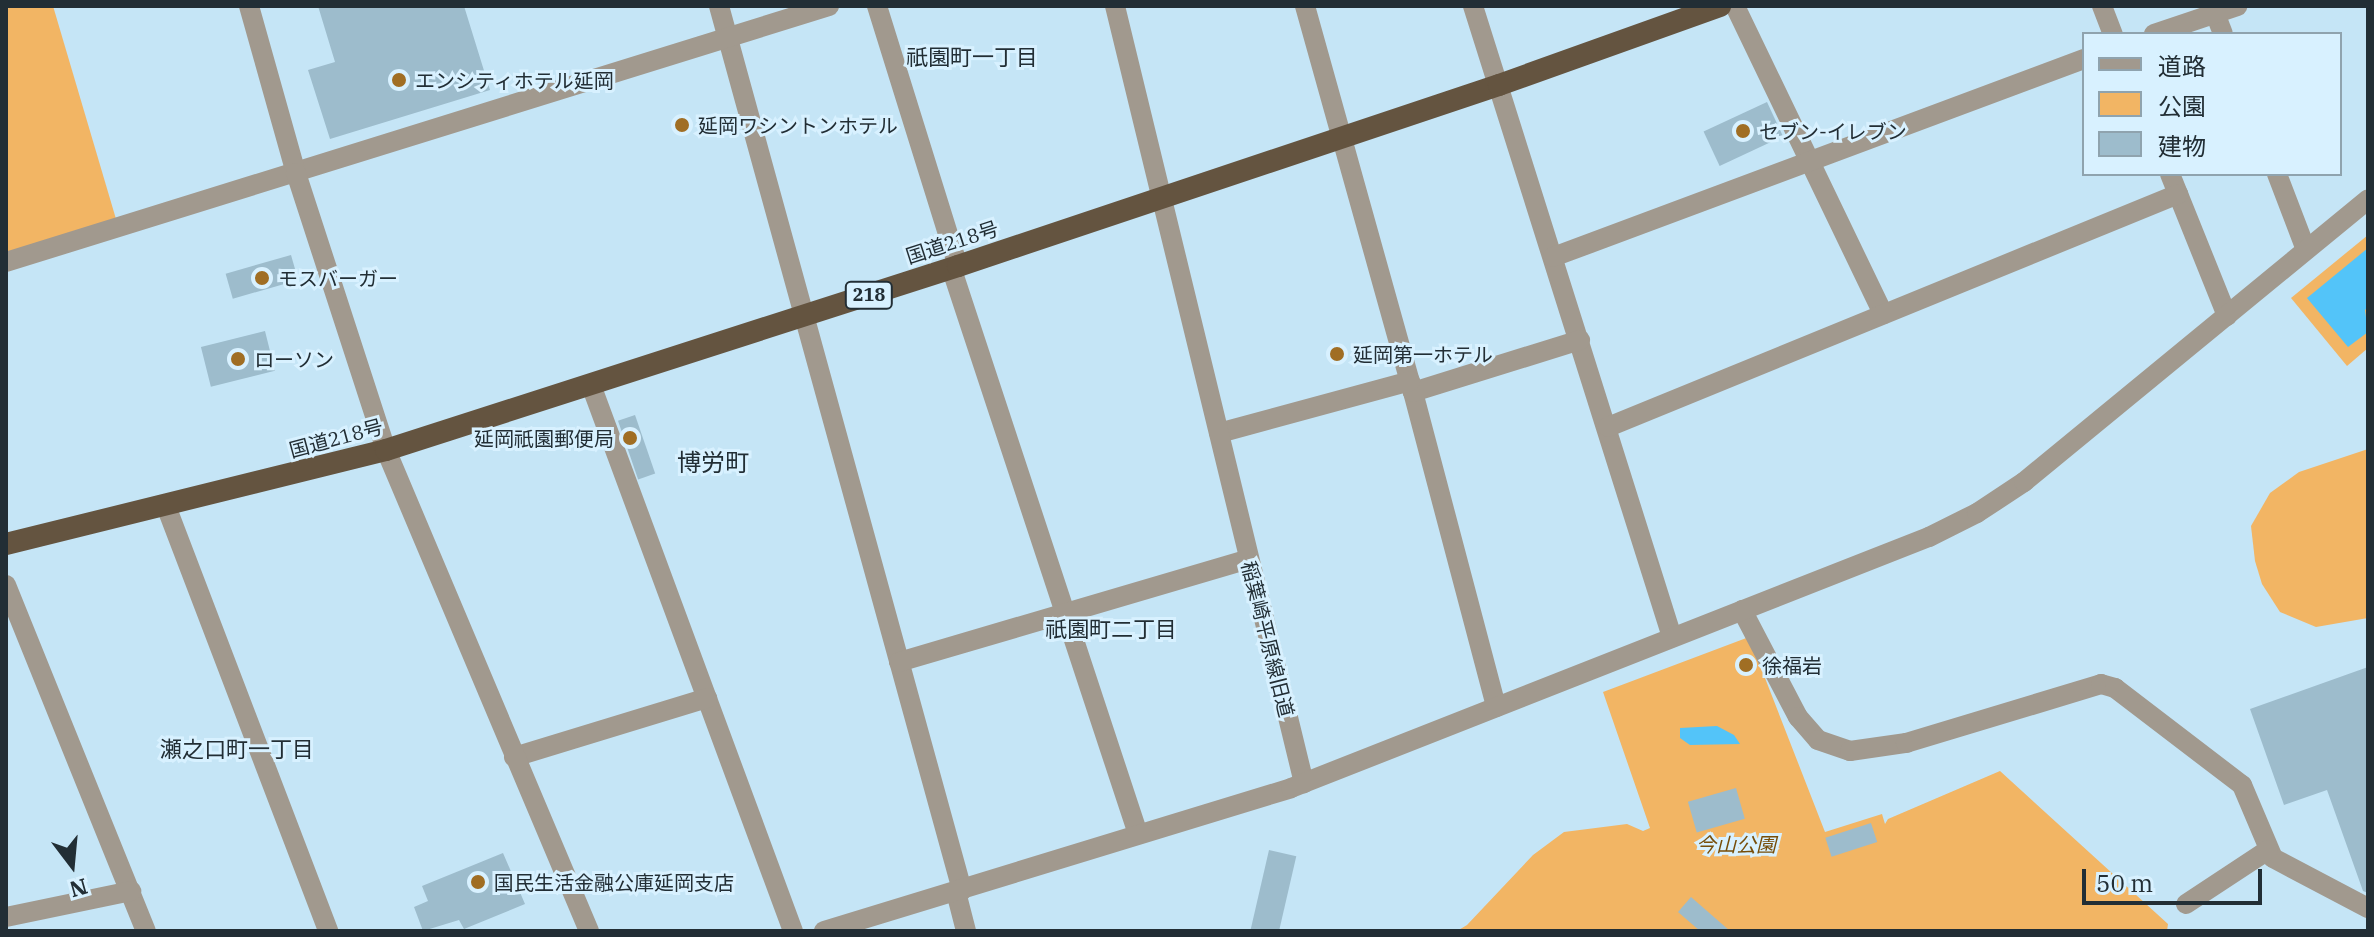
<!DOCTYPE html>
<html>
<head>
<meta charset="utf-8">
<style>
	body { margin:0 }
	#map { position:relative; width:2374px; height:937px; overflow:hidden; background:#c5e5f6; font-family:"IBM Plex Serif","Noto Sans JP",serif }
	div>[style] { position:absolute }
	[style*='--x'] { left:calc(var(--x)*1px); top:calc(var(--y)*1px); width:calc(var(--w)*1px); rotate:calc(var(--a)*1deg) }
	.green>* { inset:0; background:#f2b564 }
	.water>* { inset:0; background:#53c4f9 }
	.building>* { inset:0; background:#9dbccc; transform-origin:0 0 }
	.minor>* { height:20px; margin:-10px; padding:0 10px; transform-origin:10px; border-radius:10px; background:#a1998e }
	.tertiary>* { height:20px; margin:-10px; padding:0 10px; transform-origin:10px; border-radius:10px; background:#a1998e }
	.trunk>* { height:22px; margin:-11px; padding:0 11px; transform-origin:11px; border-radius:11px; background:#645440 }
	.dots>* { width:22px; height:22px; translate:-50% -50%; box-sizing:border-box; border:4px solid #d8f1ff; border-radius:50% }
	span { translate:-50% -50%; white-space:nowrap; text-align:center; line-height:1.15; -webkit-text-stroke:6px #d8f1ff; paint-order:stroke }
	.shield-label span { padding:2px 6px; background:#d8f1ff; border:2px solid; border-radius:6px; -webkit-text-stroke-width:0 }
	.shield-label { font-size:18px; color:#222e35; font-weight:700 }
	.poi-label { font-size:20px; color:#222e35 }
	.left { translate:0 -50%; text-align:left }
	.right { translate:-100% -50%; text-align:right }
	.street-label { font-size:20px; color:#222e35 }
	.park-label { font-size:20px; color:#774e0a; font-style:italic }
	.neighbourhood-label { font-size:22px; color:#222e35 }
	.quarter-label { font-size:24px; color:#222e35 }
	.frame { position:absolute; inset:0; border:8px solid #222e35; pointer-events:none }
	.legend { position:absolute; left:2082px; top:32px; width:260px; height:144px; box-sizing:border-box; background:#d8f1ff; border:2px solid #8fa3ae; margin:0; padding:10px 14px; list-style:none; font-size:24px; color:#222e35 }
	.legend li { display:flex; align-items:center; gap:16px; height:40px }
	.legend b { width:40px; border:2px solid #8fa3ae }
	.north { position:absolute; left:32px; top:825px; width:80px; height:80px; -webkit-text-stroke:6px #d8f1ff; paint-order:stroke; rotate:164deg; font-size:22px; font-weight:700; line-height:32px; text-align:center; color:#222e35 }
	.north::after { content:''; display:block; margin:auto; width:28px; height:36px; background:#222e35; clip-path:polygon(50% 0,100% 100%,50% 72%,0 100%) }
	.scale { position:absolute; left:2082px; top:869px; width:180px; height:36px; box-sizing:border-box; border:4px solid #222e35; border-top:0; padding-left:10px; font-size:24px; line-height:28px; white-space:nowrap; color:#222e35; -webkit-text-stroke:6px #d8f1ff; paint-order:stroke }
</style>
</head>
<body>
<div id="map">
	<div class="green">
		<div style="clip-path:polygon(15px 6px,53px 6px,116px 219px,6px 254px,6px 9px)"></div>
		<div style="clip-path:polygon(2368px 235px,2368px 348px,2347px 366px,2291px 298px)"></div>
		<div style="clip-path:polygon(2368px 449px,2368px 618px,2316px 627px,2280px 612px,2262px 584px,2255px 561px,2251px 526px,2270px 493px,2299px 472px)"></div>
		<div style="clip-path:polygon(1749px 637px,1825px 832px,1882px 814px,1885px 824px,1888px 819px,2000px 771px,2168px 924px,2167px 931px,1457px 931px,1467px 925px,1533px 855px,1564px 832px,1627px 824px,1643px 831px,1650px 828px,1603px 692px)"></div>
	</div>
	<div class="water">
		<div style="clip-path:polygon(2368px 248px,2368px 307px,2365px 310px,2368px 332px,2348px 347px,2307px 298px)"></div>
		<div style="clip-path:polygon(1717px 726px,1734px 735px,1740px 744px,1690px 745px,1680px 738px,1680px 728px)"></div>
	</div>
	<div class="building">
		<div style="clip-path:polygon(318px 6px,464px 6px,490px 90px,330px 139px,308px 70px,335px 62px)"></div>
		<div style="left:1767px;top:102px;width:38px;height:70px;rotate:65deg"></div>
		<div style="left:291px;top:255px;width:26px;height:68px;rotate:74deg"></div>
		<div style="left:265px;top:331px;width:41px;height:66px;rotate:76deg"></div>
		<div style="left:635px;top:415px;width:62px;height:18px;rotate:71deg"></div>
		<div style="clip-path:polygon(2368px 667px,2368px 893px,2363px 891px,2327px 790px,2284px 805px,2250px 709px)"></div>
		<div style="left:1736px;top:788px;width:32px;height:50px;rotate:74deg"></div>
		<div style="left:1871px;top:823px;width:20px;height:48px;rotate:72deg"></div>
		<div style="left:1269px;top:850px;width:28px;height:82px;rotate:13deg"></div>
		<div style="clip-path:polygon(503px 853px,525px 904px,464px 929px,459px 920px,423px 931px,414px 907px,428px 901px,422px 886px)"></div>
		<div style="clip-path:polygon(1691px 897px,1730px 931px,1700px 931px,1678px 912px)"></div>
	</div>
	<div class="minor">
		<div style="--x:719;--y:6;--w:917;--a:74.63"></div>
		<div style="--x:877;--y:6;--w:272;--a:72.7"></div>
		<div style="--x:1305;--y:6;--w:401;--a:74.4"></div>
		<div style="--x:1413;--y:392;--w:326;--a:75.2"></div>
		<div style="--x:1473;--y:6;--w:662;--a:72.5"></div>
		<div style="--x:1735;--y:6;--w:342;--a:64.3"></div>
		<div style="--x:2102;--y:6;--w:30;--a:69"></div>
		<div style="--x:2215;--y:13;--w:22;--a:69"></div>
		<div style="--x:2154;--y:34;--w:88;--a:-18.6"></div>
		<div style="--x:2170;--y:174;--w:153;--a:68.1"></div>
		<div style="--x:2277;--y:174;--w:81;--a:69.1"></div>
		<div style="--x:1553;--y:257;--w:567;--a:-20.45"></div>
		<div style="--x:6;--y:262;--w:862;--a:-17.28"></div>
		<div style="--x:951;--y:267;--w:597;--a:71.75"></div>
		<div style="--x:591;--y:385;--w:582;--a:69.7"></div>
		<div style="--x:1413;--y:392;--w:175;--a:-17.3"></div>
		<div style="--x:1608;--y:427;--w:616;--a:-22.23"></div>
		<div style="--x:1219;--y:433;--w:198;--a:-15.2"></div>
		<div style="--x:166;--y:506;--w:455;--a:69.1"></div>
		<div style="--x:6;--y:585;--w:373;--a:68"></div>
		<div style="--x:1742;--y:610;--w:121;--a:62.4"></div>
		<div style="--x:1798;--y:717;--w:30;--a:49"></div>
		<div style="--x:1818;--y:740;--w:34;--a:19"></div>
		<div style="--x:1850;--y:751;--w:57;--a:-8.1"></div>
		<div style="--x:1906;--y:743;--w:204;--a:-16.8"></div>
		<div style="--x:2101;--y:684;--w:15;--a:16"></div>
		<div style="--x:2115;--y:688;--w:160;--a:37.4"></div>
		<div style="--x:2242;--y:785;--w:79;--a:67"></div>
		<div style="--x:2273;--y:858;--w:107;--a:27.8"></div>
		<div style="--x:899;--y:662;--w:364;--a:-16.4"></div>
		<div style="--x:514;--y:757;--w:202;--a:-17"></div>
		<div style="--x:956;--y:892;--w:40;--a:75.6"></div>
		<div style="--x:2186;--y:904;--w:98;--a:-33.4"></div>
		<div style="--x:6;--y:917;--w:128;--a:-11.7"></div>
	</div>
	<div class="tertiary">
		<div style="--x:249;--y:6;--w:173;--a:74.3"></div>
		<div style="--x:296;--y:173;--w:291;--a:72"></div>
		<div style="--x:386;--y:450;--w:522;--a:67.12"></div>
		<div style="--x:1115;--y:6;--w:800;--a:76.33"></div>
		<div style="--x:824;--y:931;--w:488;--a:-17"></div>
		<div style="--x:1291;--y:788;--w:686;--a:-21.48"></div>
		<div style="--x:1929;--y:537;--w:54;--a:-26.6"></div>
		<div style="--x:1977;--y:513;--w:56;--a:-33.4"></div>
		<div style="--x:2024;--y:482;--w:445;--a:-39.4"></div>
	</div>
	<div class="trunk">
		<div style="--x:6;--y:544;--w:391;--a:-13.9"></div>
		<div style="--x:386;--y:450;--w:601;--a:-17.83"></div>
		<div style="--x:958;--y:266;--w:570;--a:-18.5"></div>
		<div style="--x:1499;--y:85;--w:235;--a:-19.7"></div>
	</div>
	<div class="dots">
		<div style="left:399px;top:80px;background:#a06e24"></div>
		<div style="left:682px;top:125px;background:#a06e24"></div>
		<div style="left:1743px;top:131px;background:#a06e24"></div>
		<div style="left:262px;top:278px;background:#a06e24"></div>
		<div style="left:1337px;top:354px;background:#a06e24"></div>
		<div style="left:238px;top:359px;background:#a06e24"></div>
		<div style="left:630px;top:438px;background:#a06e24"></div>
		<div style="left:1746px;top:665px;background:#a06e24"></div>
		<div style="left:478px;top:882px;background:#a06e24"></div>
	</div>
	<div class="shield-label">
		<span style="left:869px;top:295px">218</span>
	</div>
	<div class="poi-label">
		<span class="left" style="left:415px;top:80px">エンシティホテル延岡</span>
		<span class="left" style="left:698px;top:125px">延岡ワシントンホテル</span>
		<span class="left" style="left:1759px;top:131px">セブン-イレブン</span>
		<span class="left" style="left:278px;top:278px">モスバーガー</span>
		<span class="left" style="left:1353px;top:354px">延岡第一ホテル</span>
		<span class="left" style="left:254px;top:359px">ローソン</span>
		<span class="right" style="left:614px;top:438px">延岡祇園郵便局</span>
		<span class="left" style="left:1762px;top:665px">徐福岩</span>
		<span class="left" style="left:494px;top:882px">国民生活金融公庫延岡支店</span>
	</div>
	<div class="street-label">
		<span style="left:952px;top:242px;rotate:-18deg">国道218号</span>
		<span style="left:336px;top:438px;rotate:-15deg">国道218号</span>
		<span style="left:1268px;top:639px;rotate:76deg">稲葉崎平原線旧道</span>
	</div>
	<div class="park-label">
		<span style="left:1736px;top:844px">今山公園</span>
	</div>
	<div class="neighbourhood-label">
		<span style="left:972px;top:57px">祇園町一丁目</span>
		<span style="left:1111px;top:629px">祇園町二丁目</span>
		<span style="left:237px;top:749px">瀬之口町一丁目</span>
	</div>
	<div class="quarter-label">
		<span style="left:713px;top:463px">博労町</span>
	</div>
	<div class="frame"></div>
	<ul class="legend">
	<li><b style="height:10px;background:#a1998e"></b>道路</li>
	<li><b style="height:22px;background:#f2b564"></b>公園</li>
	<li><b style="height:22px;background:#9dbccc"></b>建物</li>
	</ul>
	<div class="north">N</div>
	<div class="scale">50 m</div>
</div>
</body>
</html>
